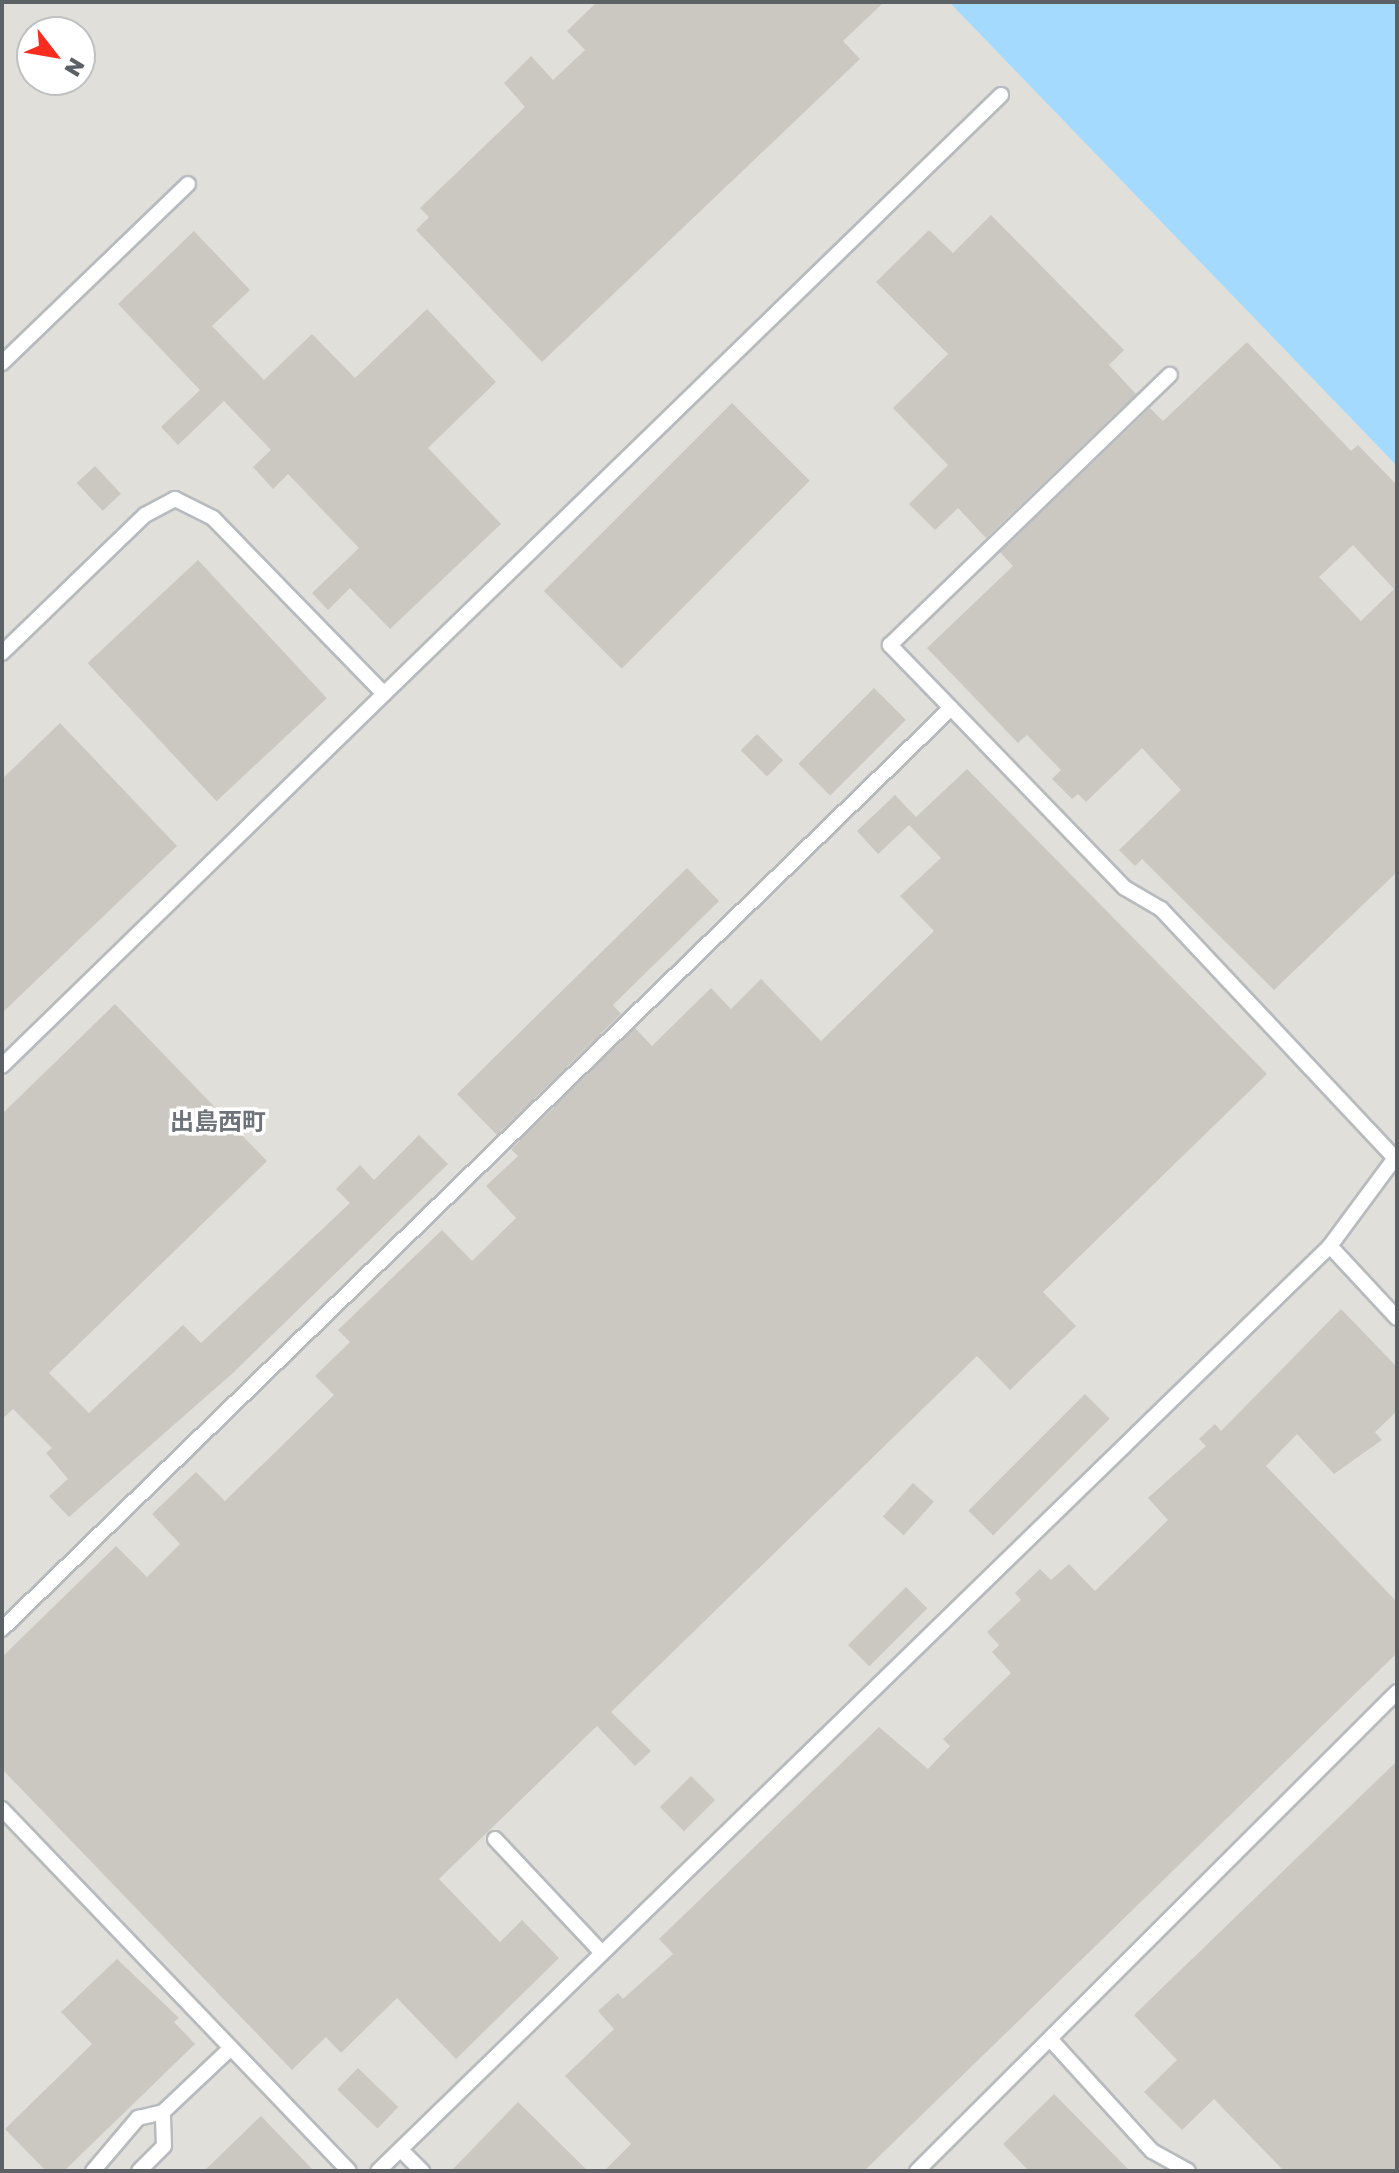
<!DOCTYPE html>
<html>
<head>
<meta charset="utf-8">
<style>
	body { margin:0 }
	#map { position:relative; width:1399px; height:2173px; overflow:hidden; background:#f0ede4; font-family:"Golos Text","Noto Sans JP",sans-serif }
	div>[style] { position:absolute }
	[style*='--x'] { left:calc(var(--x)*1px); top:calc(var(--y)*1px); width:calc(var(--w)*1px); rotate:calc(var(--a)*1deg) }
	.industrial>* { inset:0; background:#e1dfd9 }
	.water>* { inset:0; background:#a5daff }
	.building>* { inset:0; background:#cbc8c1; transform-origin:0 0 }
	.roads { filter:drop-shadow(2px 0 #b7bbbf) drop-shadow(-2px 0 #b7bbbf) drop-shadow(0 2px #b7bbbf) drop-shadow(0 -2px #b7bbbf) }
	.lane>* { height:14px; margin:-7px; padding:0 7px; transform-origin:7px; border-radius:7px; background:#fff }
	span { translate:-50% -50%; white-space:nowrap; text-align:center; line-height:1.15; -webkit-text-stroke:7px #fff; paint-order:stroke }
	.neighbourhood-label { font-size:24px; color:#6d7378; font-weight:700 }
	.frame { position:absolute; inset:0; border:4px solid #5c6166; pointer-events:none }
	.north { position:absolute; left:16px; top:16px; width:80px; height:80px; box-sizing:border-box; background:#fff; border:2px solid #bec0c2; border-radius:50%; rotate:121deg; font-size:22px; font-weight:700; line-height:32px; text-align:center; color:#5c6166 }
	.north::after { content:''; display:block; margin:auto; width:28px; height:36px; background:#fa2c20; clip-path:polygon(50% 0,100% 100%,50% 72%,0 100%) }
</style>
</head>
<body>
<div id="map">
	<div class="industrial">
		<div style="clip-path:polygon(evenodd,2px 2px,949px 2px,1397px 466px,1397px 2171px,2px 2171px,2px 2px,32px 32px,80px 32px,80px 80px,32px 80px,32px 32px)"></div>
	</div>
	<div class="water">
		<div style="clip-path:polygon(949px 2px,1397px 2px,1397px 466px)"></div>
	</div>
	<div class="building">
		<div style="clip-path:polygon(597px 2px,884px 2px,843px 41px,860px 59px,542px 362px,416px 230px,429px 217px,420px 208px,525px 107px,504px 83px,531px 56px,553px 80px,585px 50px,567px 31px)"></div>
		<div style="clip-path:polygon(991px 215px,1124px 350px,1109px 365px,1136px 394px,986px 538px,958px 508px,935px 530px,909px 504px,948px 465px,893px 408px,948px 354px,876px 282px,929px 230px,953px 253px)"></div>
		<div style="clip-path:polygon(194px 231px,250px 290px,212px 326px,264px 380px,312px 334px,355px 378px,427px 309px,496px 382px,428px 448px,501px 524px,390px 629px,350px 588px,328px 610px,312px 593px,359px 548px,288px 474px,273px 489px,253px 467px,271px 450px,224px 401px,178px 445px,161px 427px,200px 390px,118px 304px)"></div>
		<div style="clip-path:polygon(evenodd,1247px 342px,1351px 451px,1358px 445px,1397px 485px,1397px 872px,1274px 990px,1142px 859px,1135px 866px,1119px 850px,1181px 790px,1142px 748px,1086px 802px,1078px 794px,1072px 799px,1052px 779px,1061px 770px,1027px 735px,1018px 743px,927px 648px,1013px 566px,1000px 552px,1150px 408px,1163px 421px,1247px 342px,1353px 545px,1394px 589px,1361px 621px,1319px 577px,1353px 545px)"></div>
		<div style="left:732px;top:403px;width:110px;height:266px;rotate:45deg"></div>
		<div style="left:95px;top:466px;width:38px;height:25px;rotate:47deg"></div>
		<div style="left:198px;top:560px;width:189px;height:151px;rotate:47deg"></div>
		<div style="left:874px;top:688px;width:45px;height:107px;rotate:45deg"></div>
		<div style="clip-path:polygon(60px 723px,177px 846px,2px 1013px,2px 779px)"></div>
		<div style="left:757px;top:734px;width:37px;height:23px;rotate:45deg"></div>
		<div style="clip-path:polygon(967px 769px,1267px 1074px,1043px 1292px,1076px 1326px,1010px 1390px,977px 1356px,611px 1712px,651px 1751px,635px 1766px,597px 1726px,439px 1879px,500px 1942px,522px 1920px,559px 1958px,456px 2059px,397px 1998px,341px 2053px,326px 2037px,292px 2070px,2px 1769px,2px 1657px,116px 1546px,147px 1577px,180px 1544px,152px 1514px,196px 1472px,225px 1501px,334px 1395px,315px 1376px,350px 1342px,338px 1330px,442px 1230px,472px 1261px,516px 1218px,486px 1186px,518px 1156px,511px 1149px,635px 1028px,652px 1046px,711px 988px,731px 1009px,761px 979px,821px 1041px,934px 931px,900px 896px,941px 858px,909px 825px,878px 854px,857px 831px,895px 795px,916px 817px)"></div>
		<div style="clip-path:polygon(687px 868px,719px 901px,613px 1005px,621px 1014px,497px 1135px,457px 1094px)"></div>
		<div style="clip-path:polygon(115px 1004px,267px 1161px,49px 1373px,89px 1413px,183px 1325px,201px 1343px,350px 1203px,336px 1189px,360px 1165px,374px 1180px,419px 1135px,448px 1164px,234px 1372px,69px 1517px,49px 1496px,68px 1479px,46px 1453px,52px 1448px,13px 1409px,2px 1419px,2px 1114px)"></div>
		<div style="clip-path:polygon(1341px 1309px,1397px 1367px,1397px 1411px,1375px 1432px,1382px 1440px,1334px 1474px,1297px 1434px,1266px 1466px,1397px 1602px,1397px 1653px,864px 2171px,604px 2171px,631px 2144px,565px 2076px,614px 2029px,598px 2011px,618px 1993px,623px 1999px,673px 1954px,659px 1939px,879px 1727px,928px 1769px,950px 1746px,943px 1739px,1011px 1673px,992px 1652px,999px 1645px,987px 1632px,1021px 1600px,1015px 1593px,1040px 1569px,1051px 1580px,1069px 1564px,1095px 1591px,1168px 1520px,1148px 1498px,1206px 1446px,1199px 1439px,1215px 1424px,1221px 1431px)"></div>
		<div style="left:1085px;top:1394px;width:35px;height:165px;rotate:45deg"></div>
		<div style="left:913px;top:1483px;width:28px;height:45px;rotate:42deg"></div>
		<div style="left:906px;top:1587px;width:30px;height:82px;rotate:45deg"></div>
		<div style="clip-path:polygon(1397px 1761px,1397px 2171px,1284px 2171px,1214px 2099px,1182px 2130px,1144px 2092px,1177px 2060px,1134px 2015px)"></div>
		<div style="left:691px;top:1776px;width:34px;height:44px;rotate:45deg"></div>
		<div style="clip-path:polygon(117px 1959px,179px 2018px,174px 2022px,195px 2044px,64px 2171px,46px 2171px,5px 2129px,92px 2044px,61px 2012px)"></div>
		<div style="left:358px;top:2068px;width:56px;height:30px;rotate:44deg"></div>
		<div style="clip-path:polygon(1054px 2094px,1130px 2171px,1029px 2171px,1003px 2144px)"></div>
		<div style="clip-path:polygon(518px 2102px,588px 2171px,451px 2171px)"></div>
		<div style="clip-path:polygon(261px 2116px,314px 2171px,204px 2171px)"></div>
	</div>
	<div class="roads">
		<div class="lane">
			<div style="--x:2;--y:363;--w:258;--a:-43.9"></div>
			<div style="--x:2;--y:653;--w:199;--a:-44"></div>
			<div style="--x:145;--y:515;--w:34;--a:-28"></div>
			<div style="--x:175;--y:499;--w:42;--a:26.6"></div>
			<div style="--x:213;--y:518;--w:245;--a:45.8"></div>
			<div style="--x:384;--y:694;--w:533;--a:135.76"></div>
			<div style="--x:384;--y:694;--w:860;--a:-44.15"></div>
			<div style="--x:951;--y:708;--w:88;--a:-134.1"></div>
			<div style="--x:890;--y:645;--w:389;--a:-44"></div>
			<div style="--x:1330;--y:1246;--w:98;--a:47.1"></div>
			<div style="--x:2;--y:1629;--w:1322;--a:-44.14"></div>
			<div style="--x:951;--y:708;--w:250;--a:46"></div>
			<div style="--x:1125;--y:888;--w:42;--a:30.3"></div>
			<div style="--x:1161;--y:909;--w:342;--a:46.8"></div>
			<div style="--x:1395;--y:1158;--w:109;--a:126.5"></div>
			<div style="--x:1330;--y:1246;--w:1327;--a:135.82"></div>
			<div style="--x:2;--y:1809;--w:501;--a:46.21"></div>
			<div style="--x:495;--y:1839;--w:154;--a:46.8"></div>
			<div style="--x:1051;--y:2040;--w:150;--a:47.7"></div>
			<div style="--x:1152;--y:2151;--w:41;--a:29.1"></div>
			<div style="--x:401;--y:2150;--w:30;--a:45"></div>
			<div style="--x:93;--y:2171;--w:70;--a:-49.7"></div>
			<div style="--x:138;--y:2118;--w:26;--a:-13"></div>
			<div style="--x:163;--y:2112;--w:93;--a:-43.3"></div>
			<div style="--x:139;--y:2171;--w:35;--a:-45"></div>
			<div style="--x:164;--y:2146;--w:34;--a:-92"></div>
			<div style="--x:917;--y:2171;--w:678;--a:-44.94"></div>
		</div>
	</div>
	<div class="neighbourhood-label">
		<span style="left:218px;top:1121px">出島西町</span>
	</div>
	<div class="frame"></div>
	<div class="north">N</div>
</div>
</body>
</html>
